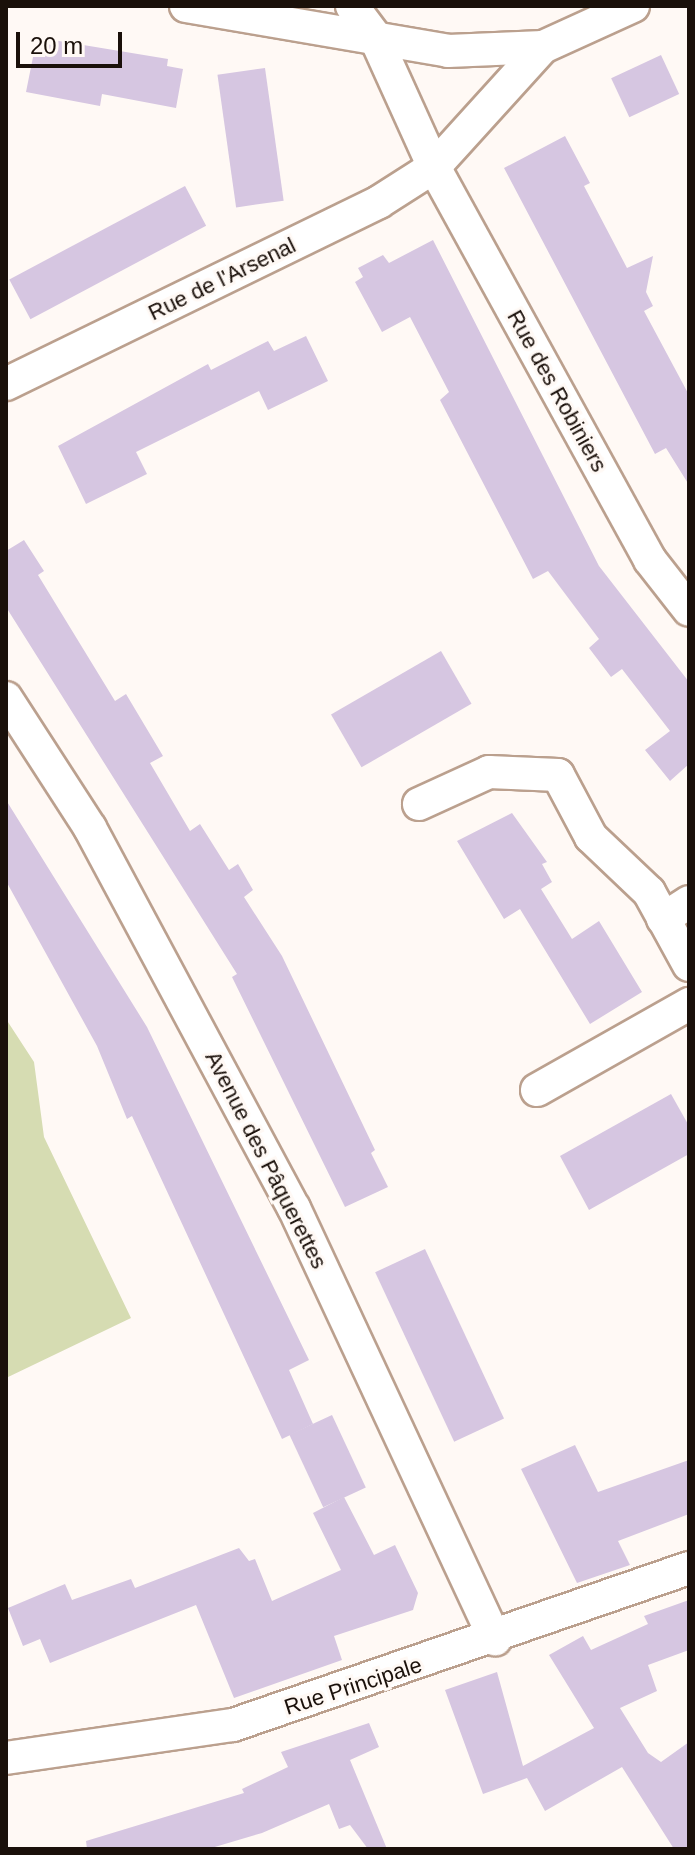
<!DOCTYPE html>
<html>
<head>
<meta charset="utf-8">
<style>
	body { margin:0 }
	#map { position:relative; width:695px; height:1855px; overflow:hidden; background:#fff9f5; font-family:Helvetica,sans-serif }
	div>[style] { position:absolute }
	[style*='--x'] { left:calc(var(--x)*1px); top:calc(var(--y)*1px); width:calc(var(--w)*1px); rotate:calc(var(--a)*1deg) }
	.green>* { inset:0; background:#d6dcb2 }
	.building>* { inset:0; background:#d6c6e1; transform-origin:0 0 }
	.roads { filter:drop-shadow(2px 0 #bba08e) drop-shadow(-2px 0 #bba08e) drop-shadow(0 2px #bba08e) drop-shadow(0 -2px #bba08e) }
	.minor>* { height:32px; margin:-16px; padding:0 16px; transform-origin:16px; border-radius:16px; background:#fff }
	span { translate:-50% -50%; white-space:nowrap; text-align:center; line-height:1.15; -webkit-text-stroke:6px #fff9f5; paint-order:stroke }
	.street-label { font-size:22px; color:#1a100a }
	.frame { position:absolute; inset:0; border:8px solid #1a100a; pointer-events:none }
	.scale { position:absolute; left:16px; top:32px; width:106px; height:36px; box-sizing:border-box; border:4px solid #1a100a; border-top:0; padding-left:10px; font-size:24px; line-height:28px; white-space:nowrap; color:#1a100a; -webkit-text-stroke:6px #fff9f5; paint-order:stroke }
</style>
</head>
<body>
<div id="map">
	<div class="green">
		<div style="clip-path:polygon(6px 1019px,34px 1062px,44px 1137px,131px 1318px,6px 1378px)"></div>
	</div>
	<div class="building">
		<div style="clip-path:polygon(53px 40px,168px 59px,167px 66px,183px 69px,176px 108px,102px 94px,100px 106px,26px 92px,36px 42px,52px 45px)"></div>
		<div style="left:661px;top:55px;width:43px;height:55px;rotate:65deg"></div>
		<div style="left:265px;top:68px;width:134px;height:48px;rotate:82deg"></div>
		<div style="clip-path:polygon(565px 136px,590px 183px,584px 186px,627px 268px,653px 256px,646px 292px,653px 306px,644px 311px,689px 395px,689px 485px,666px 448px,655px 454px,504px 168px)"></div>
		<div style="left:185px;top:186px;width:45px;height:199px;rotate:62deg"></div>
		<div style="clip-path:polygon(433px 240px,599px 566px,689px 682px,689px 764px,670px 781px,645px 750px,670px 731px,622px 669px,611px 677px,589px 648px,599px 639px,548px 571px,533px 579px,440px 400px,449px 392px,410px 317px,382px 332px,355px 282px,363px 277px,358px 268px,383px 255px,389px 263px)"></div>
		<div style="clip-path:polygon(306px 336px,328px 381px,268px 410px,259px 391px,136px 452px,147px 474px,86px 504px,58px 446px,208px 364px,211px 370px,268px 341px,274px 351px)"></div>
		<div style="clip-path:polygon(24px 540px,44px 571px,38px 575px,115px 701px,126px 694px,163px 756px,150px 763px,190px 831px,200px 824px,229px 870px,238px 864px,253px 890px,244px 897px,282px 956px,375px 1150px,371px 1153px,388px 1187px,345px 1207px,232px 977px,237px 974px,6px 607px,6px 551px)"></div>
		<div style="left:441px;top:651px;width:61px;height:127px;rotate:60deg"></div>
		<div style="clip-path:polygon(6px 800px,147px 1027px,309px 1360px,289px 1370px,313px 1424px,282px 1439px,132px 1116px,127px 1119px,97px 1046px,6px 881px)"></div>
		<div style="clip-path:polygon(512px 813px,547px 862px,542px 864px,552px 882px,541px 889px,572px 939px,599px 921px,642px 992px,590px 1024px,520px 909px,504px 919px,457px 841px)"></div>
		<div style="clip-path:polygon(671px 1094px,689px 1126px,689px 1154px,589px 1210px,560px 1156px)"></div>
		<div style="left:425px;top:1249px;width:187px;height:55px;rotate:65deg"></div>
		<div style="left:332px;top:1415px;width:80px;height:47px;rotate:65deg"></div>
		<div style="clip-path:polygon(575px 1445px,598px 1492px,689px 1460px,689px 1514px,618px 1541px,630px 1565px,577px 1583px,521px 1469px)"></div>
		<div style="clip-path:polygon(344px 1497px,374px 1555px,395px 1545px,418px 1593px,413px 1610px,334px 1636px,342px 1660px,234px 1698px,196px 1605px,50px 1663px,40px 1639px,23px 1646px,8px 1608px,65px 1584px,72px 1600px,131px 1579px,135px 1588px,239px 1548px,249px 1561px,255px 1559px,272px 1601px,341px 1570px,313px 1513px)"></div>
		<div style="clip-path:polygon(689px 1600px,689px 1650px,648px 1665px,657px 1691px,620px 1708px,648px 1753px,661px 1762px,689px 1742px,689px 1849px,674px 1849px,622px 1767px,545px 1811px,527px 1778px,483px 1794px,445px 1690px,497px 1672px,523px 1766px,594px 1728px,549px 1655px,583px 1636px,591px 1650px,648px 1624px,644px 1616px)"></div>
		<div style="clip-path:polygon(369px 1723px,379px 1747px,350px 1760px,387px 1849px,368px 1849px,350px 1825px,339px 1829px,329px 1804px,262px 1833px,208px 1849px,87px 1849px,86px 1841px,244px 1793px,242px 1789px,288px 1767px,281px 1752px)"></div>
	</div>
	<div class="roads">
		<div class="minor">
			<div style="--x:186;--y:6;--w:266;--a:9.7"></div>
			<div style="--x:448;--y:51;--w:95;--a:-2.4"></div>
			<div style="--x:543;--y:47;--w:99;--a:-24.5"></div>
			<div style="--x:352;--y:6;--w:39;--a:53"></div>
			<div style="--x:375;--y:37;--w:143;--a:65.6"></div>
			<div style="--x:434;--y:167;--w:448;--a:61.2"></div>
			<div style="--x:650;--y:560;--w:63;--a:52"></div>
			<div style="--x:6;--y:384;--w:415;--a:-26"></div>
			<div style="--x:379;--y:202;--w:65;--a:-32.5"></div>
			<div style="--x:434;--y:167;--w:162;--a:-47.8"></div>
			<div style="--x:6;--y:698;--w:155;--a:57.1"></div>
			<div style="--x:90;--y:828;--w:431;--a:61.8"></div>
			<div style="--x:294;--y:1208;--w:476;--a:65"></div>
			<div style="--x:419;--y:804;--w:77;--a:-24.6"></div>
			<div style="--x:489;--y:772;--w:69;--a:2.5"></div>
			<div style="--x:558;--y:775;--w:70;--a:62"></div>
			<div style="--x:591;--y:837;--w:80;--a:43.5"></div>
			<div style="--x:649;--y:892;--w:83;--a:61.3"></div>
			<div style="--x:663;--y:919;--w:31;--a:-33"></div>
			<div style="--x:537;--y:1090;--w:175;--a:-29.5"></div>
			<div style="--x:6;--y:1758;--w:229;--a:-8.3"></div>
			<div style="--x:233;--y:1725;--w:482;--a:-19"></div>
		</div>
	</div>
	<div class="street-label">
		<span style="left:222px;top:279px;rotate:-26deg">Rue de l'Arsenal</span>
		<span style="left:557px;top:391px;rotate:61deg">Rue des Robiniers</span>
		<span style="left:266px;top:1160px;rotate:63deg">Avenue des Pâquerettes</span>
		<span style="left:353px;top:1686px;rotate:-18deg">Rue Principale</span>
	</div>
	<div class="frame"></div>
	<div class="scale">20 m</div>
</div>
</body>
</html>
